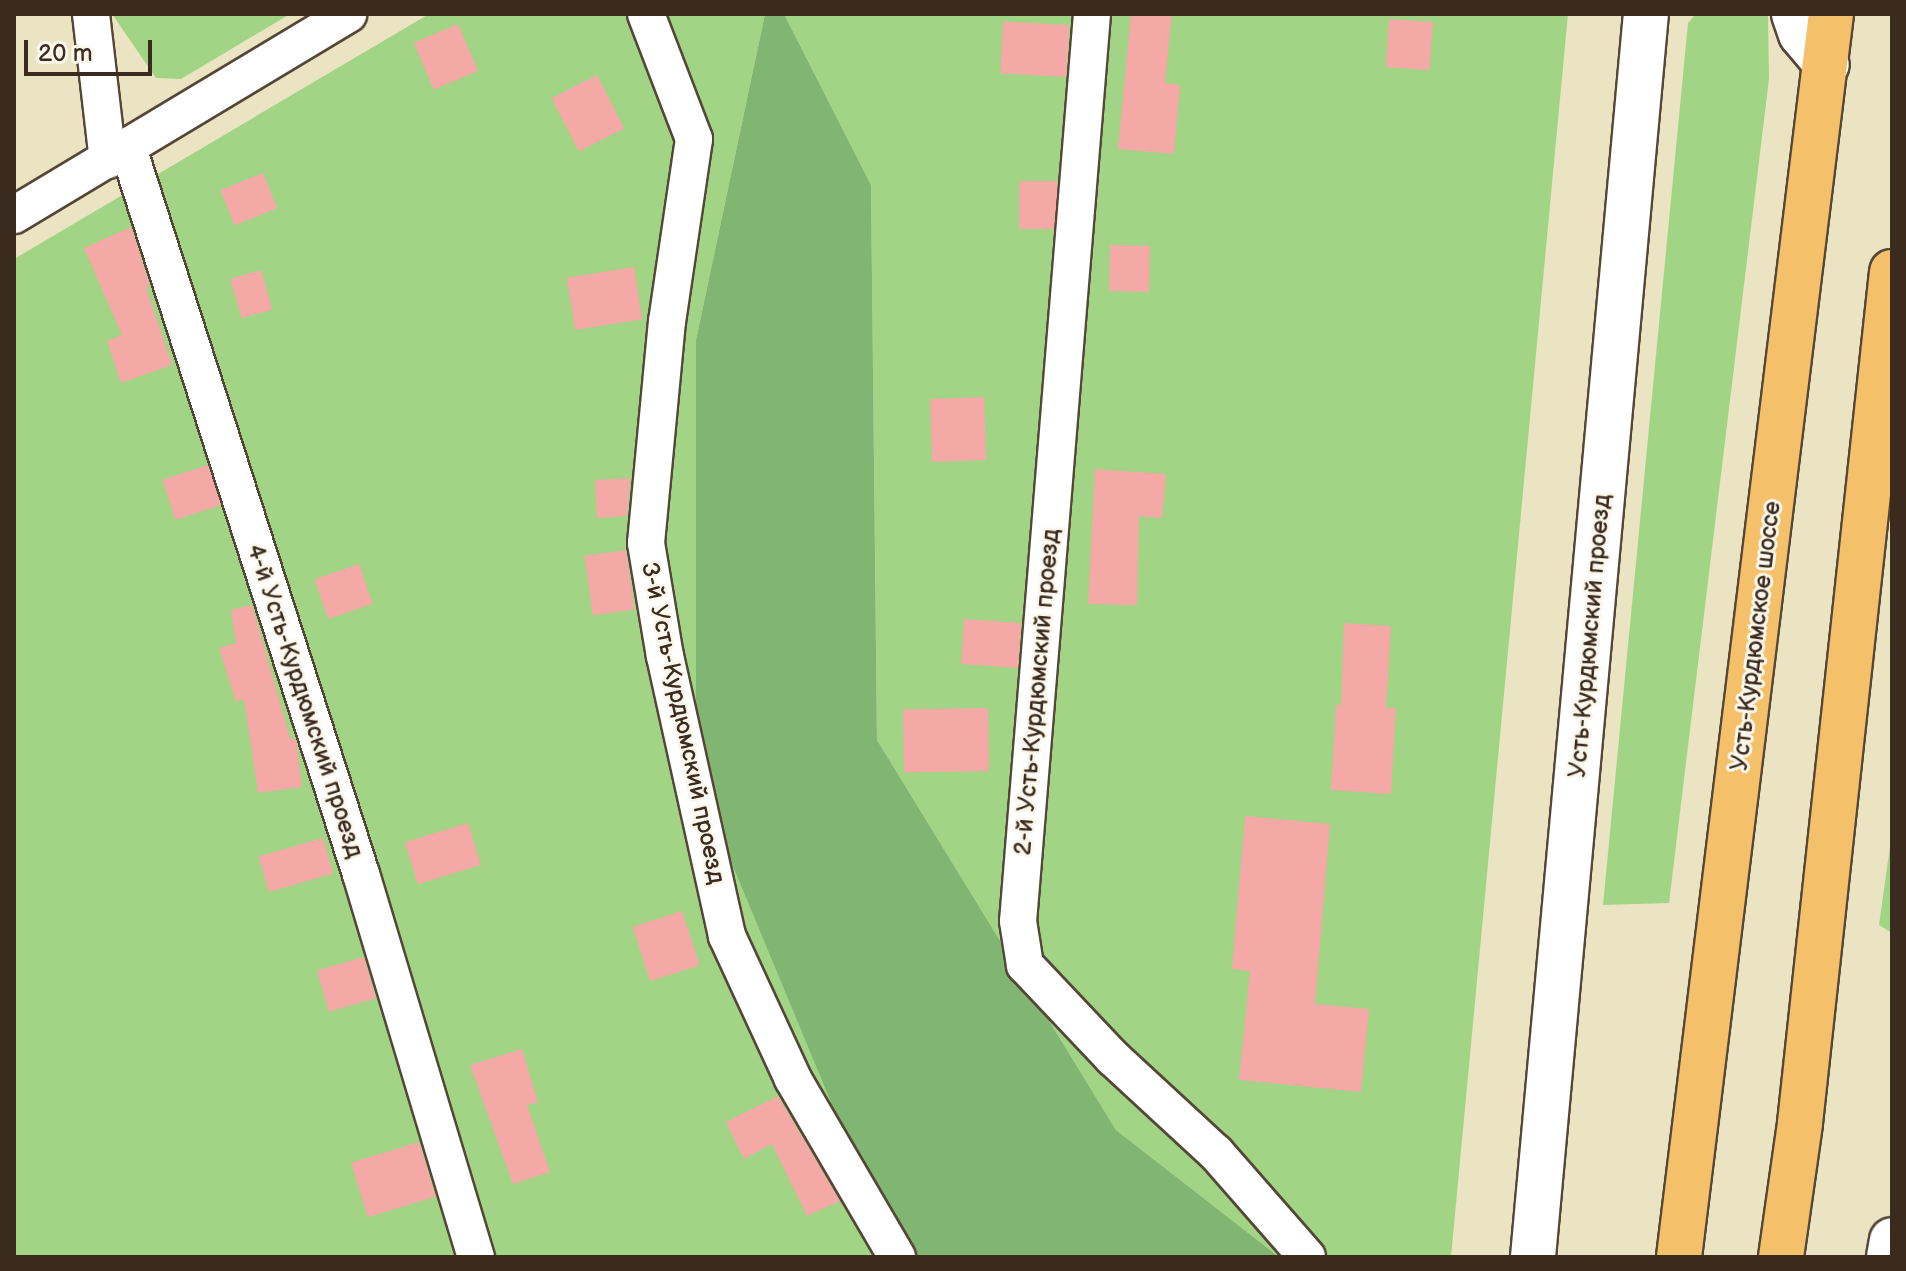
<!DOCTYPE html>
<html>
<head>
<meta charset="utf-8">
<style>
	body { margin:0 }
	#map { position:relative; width:1906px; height:1271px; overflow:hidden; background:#ebe4c3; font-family:"Balsamiq Sans",sans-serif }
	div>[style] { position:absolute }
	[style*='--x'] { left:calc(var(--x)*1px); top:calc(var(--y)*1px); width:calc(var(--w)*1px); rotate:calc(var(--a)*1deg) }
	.green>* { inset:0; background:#a1d585 }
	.forest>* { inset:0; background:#80b672 }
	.building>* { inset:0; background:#f5a9a7; transform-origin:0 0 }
	.roads { filter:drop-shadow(2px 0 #554637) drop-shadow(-2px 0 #554637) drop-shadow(0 2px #554637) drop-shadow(0 -2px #554637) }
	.minor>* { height:36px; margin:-18px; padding:0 18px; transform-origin:18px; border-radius:18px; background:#fff }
	.tertiary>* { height:44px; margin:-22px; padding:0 22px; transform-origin:22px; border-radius:22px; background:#fff }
	.primary>* { height:44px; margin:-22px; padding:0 22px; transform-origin:22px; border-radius:22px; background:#f4c16a }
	span { translate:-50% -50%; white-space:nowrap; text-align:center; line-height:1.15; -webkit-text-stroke:6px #fbf7ec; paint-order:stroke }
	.street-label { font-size:24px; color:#3b2a1e }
	.frame { position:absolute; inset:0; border:16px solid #3b2a1e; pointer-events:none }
	.scale { position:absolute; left:24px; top:40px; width:128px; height:36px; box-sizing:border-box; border:4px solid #3b2a1e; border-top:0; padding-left:10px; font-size:24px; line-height:28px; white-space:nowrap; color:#3b2a1e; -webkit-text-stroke:6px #fbf7ec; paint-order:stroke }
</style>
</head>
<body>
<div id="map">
	<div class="green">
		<div style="clip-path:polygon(112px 14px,290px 14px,181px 79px,156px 78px)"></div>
		<div style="clip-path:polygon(429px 14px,765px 14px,696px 340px,915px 1257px,14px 1257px,14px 259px)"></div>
		<div style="clip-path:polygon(784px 14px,1568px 14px,1451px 1257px,1279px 1257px,1116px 1130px,877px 740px,871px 185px)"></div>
		<div style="clip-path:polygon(1696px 14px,1768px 14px,1769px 79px,1669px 903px,1603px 905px,1688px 23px)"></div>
		<div style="clip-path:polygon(1892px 832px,1892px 933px,1879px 925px)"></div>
	</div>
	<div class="forest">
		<div style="clip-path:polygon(765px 14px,784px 14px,871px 185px,877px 740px,1116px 1130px,1279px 1257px,915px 1257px,843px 1131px,696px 777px,696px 340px)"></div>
	</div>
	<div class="building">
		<div style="clip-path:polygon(1131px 14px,1172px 14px,1165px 83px,1180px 85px,1174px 154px,1118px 149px)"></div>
		<div style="left:1389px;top:19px;width:44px;height:48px;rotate:4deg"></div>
		<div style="left:458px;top:24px;width:51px;height:48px;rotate:67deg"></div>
		<div style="left:1069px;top:25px;width:52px;height:66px;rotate:93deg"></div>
		<div style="left:597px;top:75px;width:60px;height:51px;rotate:63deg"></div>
		<div style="left:263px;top:173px;width:38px;height:46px;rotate:68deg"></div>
		<div style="left:1019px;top:181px;width:38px;height:48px"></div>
		<div style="clip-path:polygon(131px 227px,150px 286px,146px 287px,172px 365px,121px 383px,107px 341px,122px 335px,84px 248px)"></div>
		<div style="left:1110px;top:245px;width:40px;height:46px;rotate:1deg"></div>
		<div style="left:634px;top:267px;width:53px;height:68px;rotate:81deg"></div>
		<div style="left:261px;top:270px;width:41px;height:32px;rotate:74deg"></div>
		<div style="left:984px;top:397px;width:63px;height:54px;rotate:88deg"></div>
		<div style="left:208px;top:465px;width:42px;height:48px;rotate:72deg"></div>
		<div style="clip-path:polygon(1095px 469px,1166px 474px,1162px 518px,1139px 516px,1137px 605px,1088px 604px)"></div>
		<div style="clip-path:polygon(630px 478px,627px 516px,597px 518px,595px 480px)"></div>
		<div style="left:626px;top:550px;width:60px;height:42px;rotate:82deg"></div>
		<div style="left:359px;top:564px;width:42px;height:47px;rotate:71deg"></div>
		<div style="clip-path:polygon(252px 605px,290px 738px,296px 740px,302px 787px,258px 793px,244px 699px,236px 702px,219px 648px,236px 643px,231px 610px)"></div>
		<div style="left:1021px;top:623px;width:45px;height:57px;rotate:94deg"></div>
		<div style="clip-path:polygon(1344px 623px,1391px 626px,1386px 708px,1396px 708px,1391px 794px,1331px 790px,1336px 705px,1341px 705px)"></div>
		<div style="left:988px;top:708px;width:63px;height:85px;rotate:89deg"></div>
		<div style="clip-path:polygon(1245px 816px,1330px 824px,1315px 1004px,1369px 1009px,1361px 1092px,1239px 1080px,1250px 971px,1232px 969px)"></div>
		<div style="left:468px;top:823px;width:44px;height:66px;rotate:73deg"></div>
		<div style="left:323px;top:838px;width:37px;height:67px;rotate:74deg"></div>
		<div style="left:682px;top:911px;width:57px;height:52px;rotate:72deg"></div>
		<div style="left:364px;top:957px;width:43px;height:49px;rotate:74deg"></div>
		<div style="clip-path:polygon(522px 1049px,538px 1102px,527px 1105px,550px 1172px,513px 1184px,470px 1065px)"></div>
		<div style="clip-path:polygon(778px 1096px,840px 1201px,807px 1216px,772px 1144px,744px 1159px,726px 1122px)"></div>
		<div style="left:419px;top:1142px;width:57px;height:71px;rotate:73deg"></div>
	</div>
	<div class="roads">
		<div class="minor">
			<div style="--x:91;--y:14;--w:147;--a:83.4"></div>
			<div style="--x:646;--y:14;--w:134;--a:69"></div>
			<div style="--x:694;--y:139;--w:184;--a:98.4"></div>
			<div style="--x:667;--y:321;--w:223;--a:95.4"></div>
			<div style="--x:646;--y:543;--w:115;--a:80.5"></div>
			<div style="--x:665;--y:656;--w:287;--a:77.5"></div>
			<div style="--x:727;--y:936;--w:157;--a:65.2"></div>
			<div style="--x:793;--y:1079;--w:206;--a:59.7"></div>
			<div style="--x:1092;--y:14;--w:910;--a:94.66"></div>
			<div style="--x:1018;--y:921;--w:45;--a:81"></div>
			<div style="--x:1025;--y:965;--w:128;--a:46.6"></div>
			<div style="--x:1113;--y:1058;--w:140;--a:42.7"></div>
			<div style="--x:1216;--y:1153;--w:138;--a:48.8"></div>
			<div style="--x:128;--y:148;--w:762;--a:72.21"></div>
			<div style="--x:361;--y:874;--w:400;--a:73.3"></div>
			<div style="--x:14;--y:215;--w:390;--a:-31"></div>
		</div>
		<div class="tertiary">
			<div style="--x:1794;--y:14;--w:21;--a:71"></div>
			<div style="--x:1801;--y:34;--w:40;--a:50"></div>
			<div style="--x:1533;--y:1257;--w:1248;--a:-84.81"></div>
			<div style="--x:1889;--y:1257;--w:17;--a:-80"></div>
		</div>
		<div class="primary">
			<div style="--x:1679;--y:1257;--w:1252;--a:-83.03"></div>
			<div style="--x:1781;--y:1257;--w:135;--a:-81.9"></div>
			<div style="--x:1800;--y:1123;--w:856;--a:-83.83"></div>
		</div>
	</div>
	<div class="street-label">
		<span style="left:1590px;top:636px;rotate:-85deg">Усть-Курдюмский проезд</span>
		<span style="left:1756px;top:636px;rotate:-83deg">Усть-Курдюмское шоссе</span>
		<span style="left:1037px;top:692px;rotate:-85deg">2-й Усть-Курдюмский проезд</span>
		<span style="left:305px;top:701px;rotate:72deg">4-й Усть-Курдюмский проезд</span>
		<span style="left:683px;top:723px;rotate:78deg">3-й Усть-Курдюмский проезд</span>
	</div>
	<div class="frame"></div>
	<div class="scale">20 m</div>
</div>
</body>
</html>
